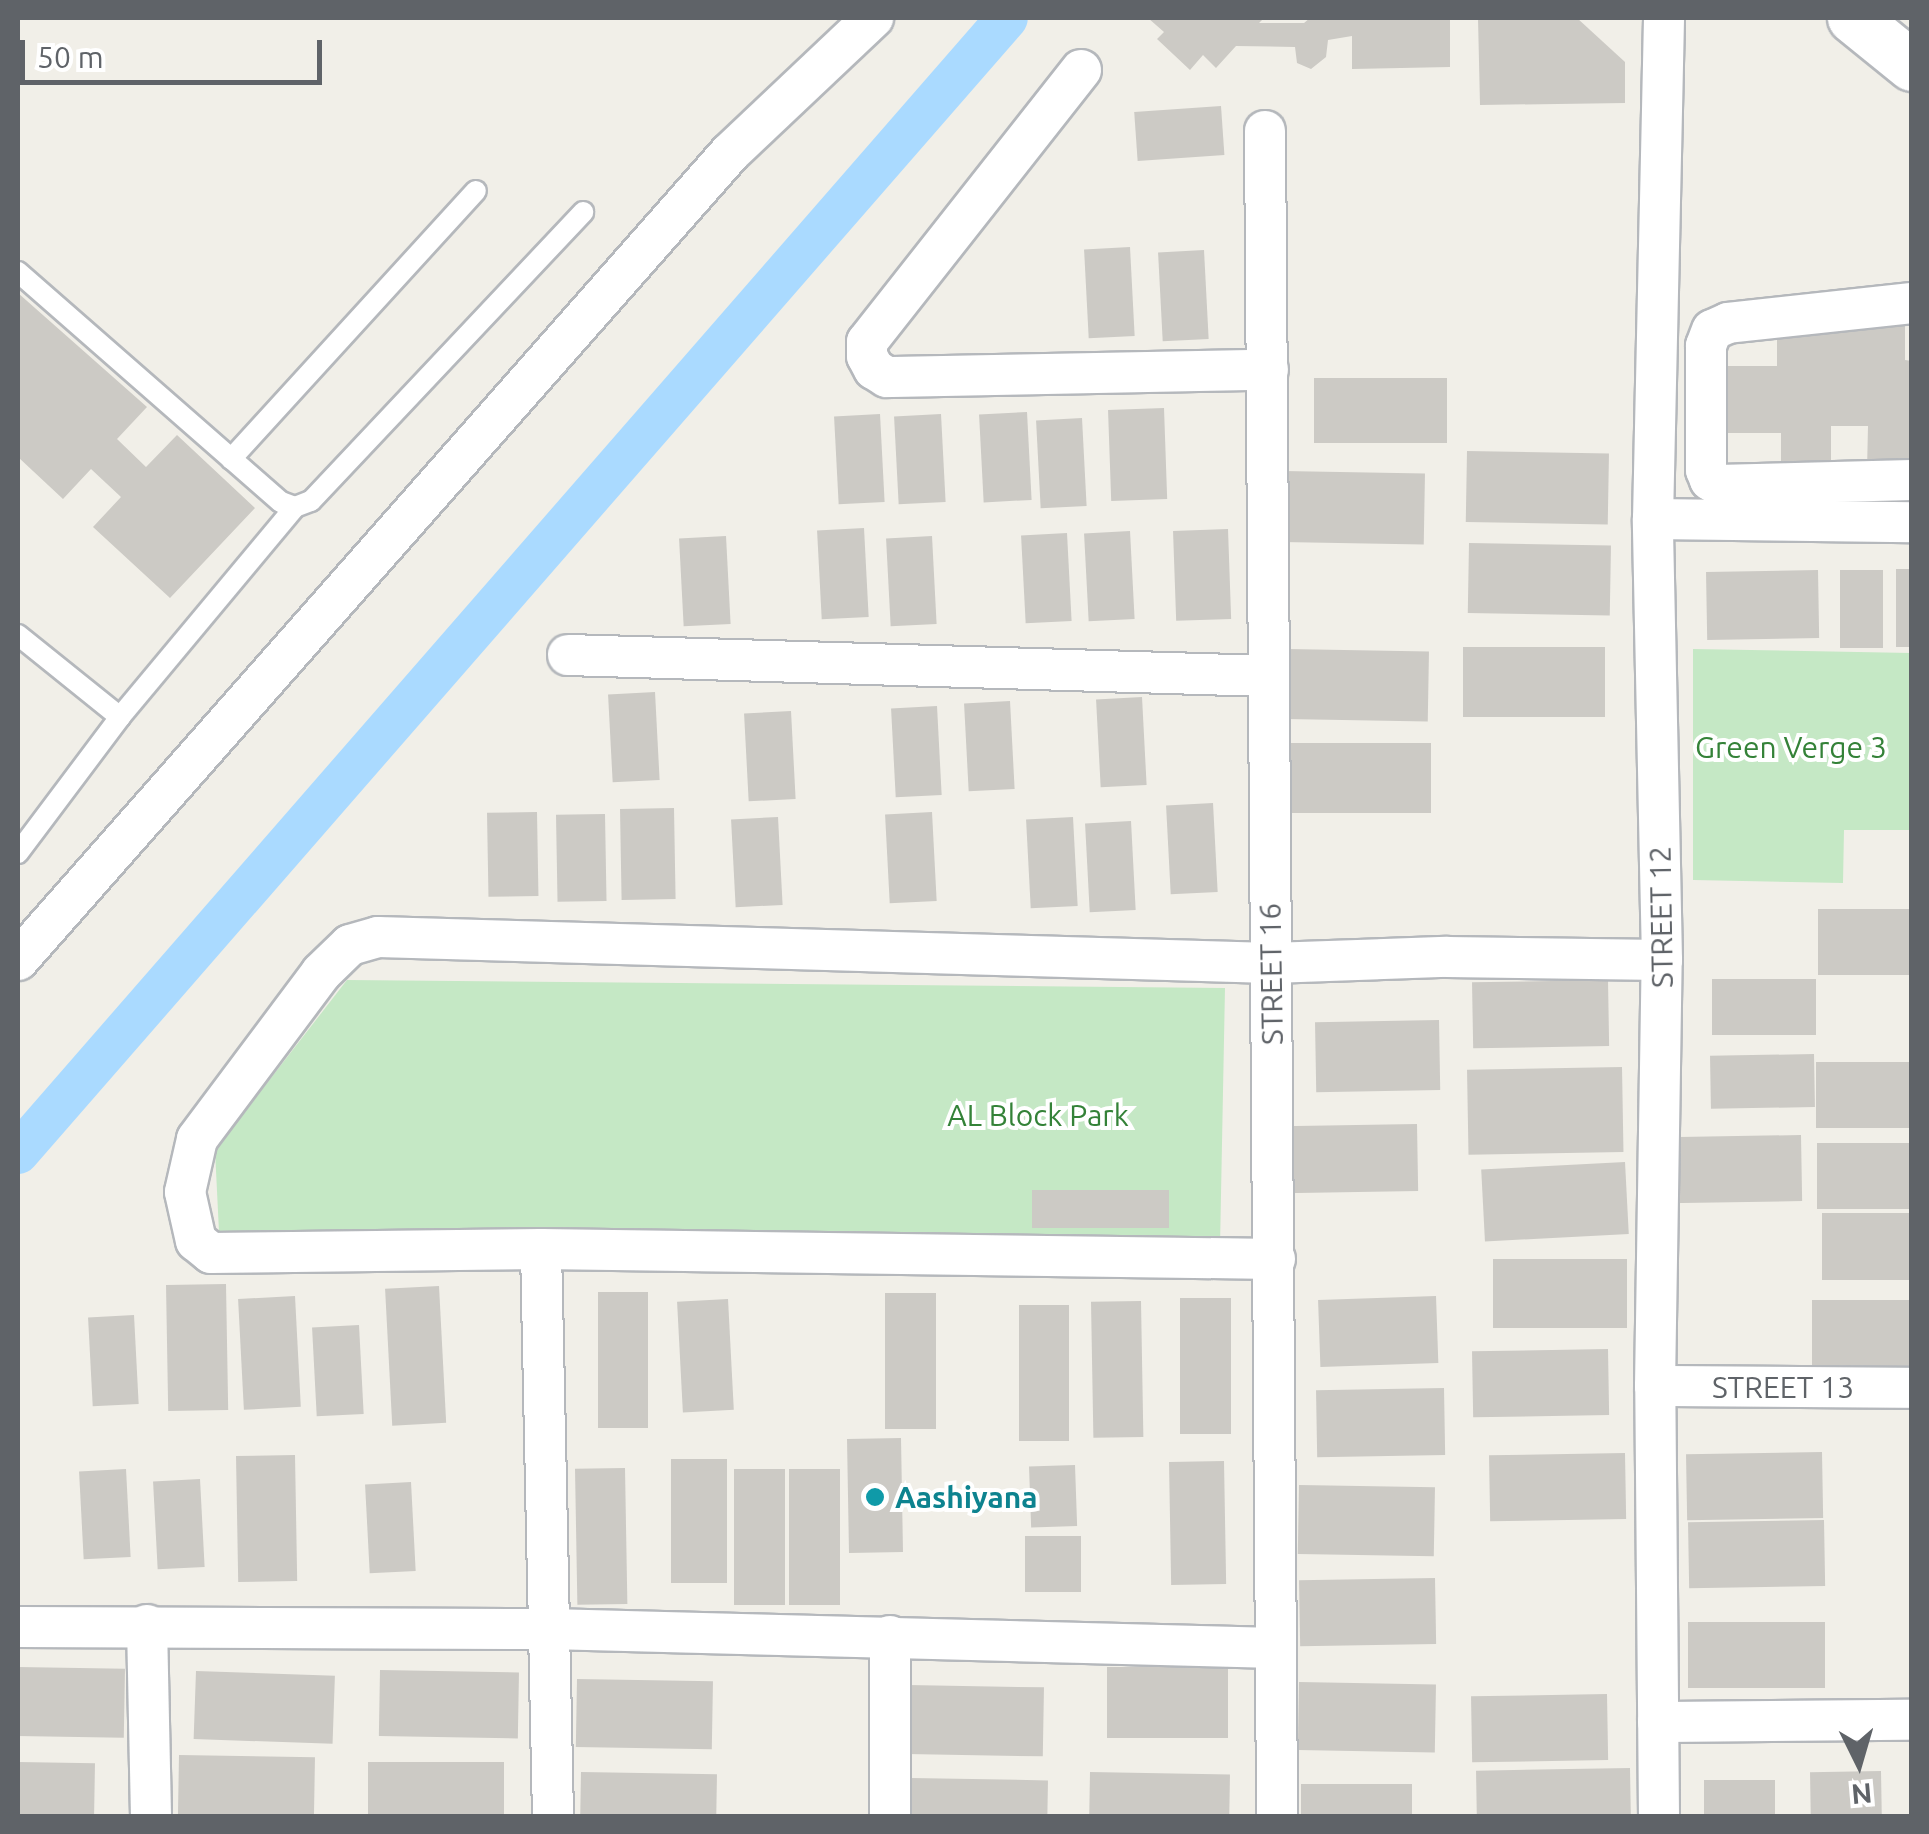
<!DOCTYPE html>
<html>
<head>
<meta charset="utf-8">
<style>
	body { margin:0 }
	#map { position:relative; width:1929px; height:1834px; overflow:hidden; background:#f1efe8; font-family:Ubuntu,sans-serif }
	div>[style] { position:absolute }
	[style*='--x'] { left:calc(var(--x)*1px); top:calc(var(--y)*1px); width:calc(var(--w)*1px); rotate:calc(var(--a)*1deg) }
	.green>* { inset:0; background:#c5e8c5 }
	.canal>* { height:42px; margin:-21px; padding:0 21px; transform-origin:21px; border-radius:21px; background:#aadaff }
	.building>* { inset:0; background:#cccac5; transform-origin:0 0 }
	.roads { filter:drop-shadow(2px 0 #b5b8bc) drop-shadow(-2px 0 #b5b8bc) drop-shadow(0 2px #b5b8bc) drop-shadow(0 -2px #b5b8bc) }
	.service>* { height:20px; margin:-10px; padding:0 10px; transform-origin:10px; border-radius:10px; background:#fff }
	.minor>* { height:40px; margin:-20px; padding:0 20px; transform-origin:20px; border-radius:20px; background:#fff }
	.tertiary>* { height:50px; margin:-25px; padding:0 25px; transform-origin:25px; border-radius:25px; background:#fff }
	.dots>* { width:28px; height:28px; translate:-50% -50%; box-sizing:border-box; border:5px solid #fff; border-radius:50% }
	span { translate:-50% -50%; white-space:nowrap; text-align:center; line-height:1.15; -webkit-text-stroke:8px #fff; paint-order:stroke }
	.park-label { font-size:30px; color:#348238 }
	.street-label { font-size:30px; color:#5f6368 }
	.culture-label { font-size:30px; color:#0d838f; font-weight:700 }
	.left { translate:0 -50%; text-align:left }
	.frame { position:absolute; inset:0; border:20px solid #5f6368; pointer-events:none }
	.north { position:absolute; left:1809px; top:1714px; width:100px; height:100px; -webkit-text-stroke:8px #fff; paint-order:stroke; rotate:175deg; font-size:28px; font-weight:700; line-height:40px; text-align:center; color:#5f6368 }
	.north::after { content:''; display:block; margin:auto; width:35px; height:45px; background:#5f6368; clip-path:polygon(50% 0,100% 100%,50% 72%,0 100%) }
	.scale { position:absolute; left:20px; top:40px; width:302px; height:45px; box-sizing:border-box; border:5px solid #5f6368; border-top:0; padding-left:12px; font-size:30px; line-height:35px; white-space:nowrap; color:#5f6368; -webkit-text-stroke:8px #fff; paint-order:stroke }
</style>
</head>
<body>
<div id="map">
	<div class="green">
		<div style="clip-path:polygon(1693px 649px,1911px 653px,1911px 830px,1844px 830px,1843px 883px,1693px 880px)"></div>
		<div style="clip-path:polygon(347px 980px,1225px 988px,1220px 1247px,219px 1232px,215px 1150px)"></div>
	</div>
	<div class="canal">
		<div style="--x:18;--y:1153;--w:1505;--a:-48.93"></div>
	</div>
	<div class="building">
		<div style="clip-path:polygon(1148px 18px,1264px 18px,1259px 23px,1304px 23px,1310px 18px,1450px 18px,1450px 67px,1352px 69px,1352px 36px,1328px 40px,1326px 57px,1311px 69px,1297px 63px,1295px 47px,1236px 46px,1216px 68px,1203px 55px,1190px 70px,1157px 39px,1164px 32px)"></div>
		<div style="clip-path:polygon(1478px 18px,1577px 18px,1625px 62px,1625px 103px,1480px 105px)"></div>
		<div style="left:1221px;top:106px;width:49px;height:87px;rotate:86deg"></div>
		<div style="left:1130px;top:247px;width:89px;height:46px;rotate:87deg"></div>
		<div style="left:1204px;top:250px;width:89px;height:46px;rotate:87deg"></div>
		<div style="clip-path:polygon(18px 293px,147px 407px,117px 439px,146px 467px,177px 435px,255px 508px,170px 598px,93px 527px,121px 497px,91px 469px,63px 499px,18px 457px)"></div>
		<div style="clip-path:polygon(1777px 322px,1905px 322px,1905px 360px,1912px 361px,1912px 470px,1867px 470px,1868px 426px,1831px 426px,1831px 469px,1781px 469px,1781px 433px,1721px 433px,1720px 366px,1777px 366px)"></div>
		<div style="left:1447px;top:378px;width:65px;height:133px;rotate:90deg"></div>
		<div style="left:1164px;top:408px;width:91px;height:56px;rotate:88deg"></div>
		<div style="left:1027px;top:412px;width:88px;height:48px;rotate:87deg"></div>
		<div style="left:880px;top:414px;width:88px;height:46px;rotate:87deg"></div>
		<div style="left:941px;top:414px;width:88px;height:47px;rotate:87deg"></div>
		<div style="left:1082px;top:418px;width:88px;height:46px;rotate:87deg"></div>
		<div style="left:1467px;top:451px;width:142px;height:71px;rotate:1deg"></div>
		<div style="left:1283px;top:471px;width:142px;height:71px;rotate:1deg"></div>
		<div style="left:864px;top:528px;width:89px;height:47px;rotate:87deg"></div>
		<div style="left:1228px;top:529px;width:90px;height:55px;rotate:88deg"></div>
		<div style="left:1130px;top:531px;width:88px;height:46px;rotate:87deg"></div>
		<div style="left:1067px;top:533px;width:88px;height:46px;rotate:87deg"></div>
		<div style="left:726px;top:536px;width:88px;height:47px;rotate:87deg"></div>
		<div style="left:932px;top:536px;width:88px;height:46px;rotate:87deg"></div>
		<div style="left:1469px;top:543px;width:142px;height:70px;rotate:1deg"></div>
		<div style="left:1896px;top:569px;width:16px;height:78px"></div>
		<div style="left:1818px;top:570px;width:68px;height:112px;rotate:89deg"></div>
		<div style="left:1840px;top:570px;width:43px;height:78px"></div>
		<div style="left:1463px;top:647px;width:142px;height:70px"></div>
		<div style="left:1287px;top:649px;width:142px;height:70px;rotate:1deg"></div>
		<div style="left:655px;top:692px;width:88px;height:47px;rotate:87deg"></div>
		<div style="left:1142px;top:697px;width:88px;height:46px;rotate:87deg"></div>
		<div style="left:1010px;top:701px;width:88px;height:46px;rotate:87deg"></div>
		<div style="left:937px;top:706px;width:89px;height:46px;rotate:87deg"></div>
		<div style="left:791px;top:711px;width:88px;height:47px;rotate:87deg"></div>
		<div style="left:1289px;top:743px;width:142px;height:70px"></div>
		<div style="left:1213px;top:803px;width:89px;height:47px;rotate:87deg"></div>
		<div style="left:674px;top:808px;width:91px;height:54px;rotate:89deg"></div>
		<div style="left:537px;top:812px;width:84px;height:50px;rotate:89deg"></div>
		<div style="left:932px;top:812px;width:89px;height:47px;rotate:87deg"></div>
		<div style="left:605px;top:814px;width:87px;height:49px;rotate:89deg"></div>
		<div style="left:778px;top:817px;width:88px;height:47px;rotate:87deg"></div>
		<div style="left:1073px;top:817px;width:89px;height:47px;rotate:87deg"></div>
		<div style="left:1131px;top:821px;width:89px;height:46px;rotate:87deg"></div>
		<div style="left:1912px;top:909px;width:66px;height:94px;rotate:90deg"></div>
		<div style="left:1816px;top:979px;width:56px;height:104px;rotate:90deg"></div>
		<div style="left:1608px;top:980px;width:66px;height:136px;rotate:89deg"></div>
		<div style="left:1439px;top:1020px;width:70px;height:124px;rotate:89deg"></div>
		<div style="left:1814px;top:1054px;width:53px;height:104px;rotate:89deg"></div>
		<div style="left:1912px;top:1062px;width:66px;height:96px;rotate:90deg"></div>
		<div style="left:1622px;top:1067px;width:85px;height:155px;rotate:89deg"></div>
		<div style="left:1417px;top:1124px;width:67px;height:136px;rotate:89deg"></div>
		<div style="left:1801px;top:1135px;width:66px;height:136px;rotate:89deg"></div>
		<div style="left:1912px;top:1143px;width:66px;height:95px;rotate:90deg"></div>
		<div style="left:1625px;top:1162px;width:72px;height:144px;rotate:87deg"></div>
		<div style="left:1169px;top:1190px;width:38px;height:137px;rotate:90deg"></div>
		<div style="left:1912px;top:1213px;width:67px;height:90px;rotate:90deg"></div>
		<div style="left:1627px;top:1259px;width:69px;height:134px;rotate:90deg"></div>
		<div style="left:226px;top:1284px;width:126px;height:60px;rotate:89deg"></div>
		<div style="left:439px;top:1286px;width:137px;height:54px;rotate:87deg"></div>
		<div style="left:648px;top:1292px;width:136px;height:50px;rotate:90deg"></div>
		<div style="left:885px;top:1293px;width:51px;height:136px"></div>
		<div style="left:295px;top:1296px;width:111px;height:57px;rotate:87deg"></div>
		<div style="left:1436px;top:1296px;width:67px;height:118px;rotate:88deg"></div>
		<div style="left:1180px;top:1298px;width:51px;height:136px"></div>
		<div style="left:728px;top:1299px;width:111px;height:51px;rotate:87deg"></div>
		<div style="left:1912px;top:1300px;width:66px;height:100px;rotate:90deg"></div>
		<div style="left:1141px;top:1301px;width:136px;height:50px;rotate:89deg"></div>
		<div style="left:1019px;top:1305px;width:50px;height:136px"></div>
		<div style="left:134px;top:1315px;width:89px;height:46px;rotate:87deg"></div>
		<div style="left:359px;top:1325px;width:89px;height:47px;rotate:87deg"></div>
		<div style="left:1608px;top:1349px;width:66px;height:136px;rotate:89deg"></div>
		<div style="left:1444px;top:1388px;width:67px;height:128px;rotate:89deg"></div>
		<div style="left:901px;top:1438px;width:114px;height:54px;rotate:89deg"></div>
		<div style="left:1822px;top:1452px;width:66px;height:136px;rotate:89deg"></div>
		<div style="left:1625px;top:1453px;width:66px;height:136px;rotate:89deg"></div>
		<div style="left:295px;top:1455px;width:126px;height:59px;rotate:89deg"></div>
		<div style="left:727px;top:1459px;width:124px;height:56px;rotate:90deg"></div>
		<div style="left:1224px;top:1461px;width:123px;height:55px;rotate:89deg"></div>
		<div style="left:1075px;top:1465px;width:61px;height:46px;rotate:88deg"></div>
		<div style="left:625px;top:1468px;width:136px;height:50px;rotate:89deg"></div>
		<div style="left:126px;top:1469px;width:88px;height:47px;rotate:87deg"></div>
		<div style="left:785px;top:1469px;width:136px;height:51px;rotate:90deg"></div>
		<div style="left:789px;top:1469px;width:51px;height:136px"></div>
		<div style="left:200px;top:1479px;width:88px;height:47px;rotate:87deg"></div>
		<div style="left:411px;top:1482px;width:89px;height:46px;rotate:87deg"></div>
		<div style="left:1299px;top:1485px;width:136px;height:69px;rotate:1deg"></div>
		<div style="left:1824px;top:1520px;width:66px;height:136px;rotate:89deg"></div>
		<div style="left:1025px;top:1536px;width:56px;height:56px"></div>
		<div style="left:1435px;top:1578px;width:66px;height:136px;rotate:89deg"></div>
		<div style="left:1825px;top:1622px;width:66px;height:137px;rotate:90deg"></div>
		<div style="left:18px;top:1667px;width:107px;height:69px;rotate:1deg"></div>
		<div style="left:1228px;top:1667px;width:71px;height:121px;rotate:90deg"></div>
		<div style="left:380px;top:1670px;width:139px;height:66px;rotate:1deg"></div>
		<div style="left:196px;top:1671px;width:139px;height:68px;rotate:2deg"></div>
		<div style="left:577px;top:1679px;width:136px;height:68px;rotate:1deg"></div>
		<div style="left:1299px;top:1682px;width:137px;height:68px;rotate:1deg"></div>
		<div style="left:908px;top:1685px;width:136px;height:69px;rotate:1deg"></div>
		<div style="left:1607px;top:1694px;width:66px;height:136px;rotate:89deg"></div>
		<div style="left:179px;top:1755px;width:136px;height:61px;rotate:1deg"></div>
		<div style="left:18px;top:1762px;width:77px;height:54px;rotate:1deg"></div>
		<div style="left:368px;top:1762px;width:136px;height:54px"></div>
		<div style="left:1630px;top:1768px;width:48px;height:154px;rotate:89deg"></div>
		<div style="left:1881px;top:1771px;width:45px;height:71px;rotate:89deg"></div>
		<div style="left:581px;top:1772px;width:136px;height:44px;rotate:1deg"></div>
		<div style="left:1090px;top:1772px;width:140px;height:44px;rotate:1deg"></div>
		<div style="left:911px;top:1778px;width:137px;height:38px;rotate:1deg"></div>
		<div style="left:1704px;top:1780px;width:71px;height:36px"></div>
		<div style="left:1412px;top:1784px;width:32px;height:111px;rotate:90deg"></div>
	</div>
	<div class="roads">
		<div class="service">
			<div style="--x:18;--y:272;--w:349;--a:41.2"></div>
			<div style="--x:281;--y:502;--w:15;--a:20"></div>
			<div style="--x:295;--y:507;--w:17;--a:-21"></div>
			<div style="--x:311;--y:501;--w:397;--a:-46.7"></div>
			<div style="--x:231;--y:459;--w:363;--a:-47.6"></div>
			<div style="--x:18;--y:635;--w:131;--a:38.8"></div>
			<div style="--x:18;--y:853;--w:170;--a:-53.1"></div>
			<div style="--x:120;--y:717;--w:273;--a:-50.2"></div>
		</div>
		<div class="minor">
			<div style="--x:1081;--y:70;--w:346;--a:128.2"></div>
			<div style="--x:867;--y:342;--w:14;--a:90"></div>
			<div style="--x:867;--y:356;--w:15;--a:62"></div>
			<div style="--x:874;--y:369;--w:15;--a:32"></div>
			<div style="--x:887;--y:377;--w:381;--a:-1.1"></div>
			<div style="--x:1265;--y:131;--w:1685;--a:89.59"></div>
			<div style="--x:1912;--y:303;--w:185;--a:173.8"></div>
			<div style="--x:1728;--y:323;--w:17;--a:156"></div>
			<div style="--x:1712;--y:330;--w:17;--a:111"></div>
			<div style="--x:1706;--y:346;--w:124;--a:90"></div>
			<div style="--x:1706;--y:470;--w:11;--a:68"></div>
			<div style="--x:1710;--y:480;--w:9;--a:32"></div>
			<div style="--x:1718;--y:485;--w:194;--a:-1.5"></div>
			<div style="--x:1653;--y:519;--w:259;--a:0.7"></div>
			<div style="--x:568;--y:655;--w:698;--a:1.72"></div>
			<div style="--x:18;--y:960;--w:1076;--a:-48.58"></div>
			<div style="--x:730;--y:153;--w:197;--a:-43.4"></div>
			<div style="--x:541;--y:1249;--w:567;--a:88.79"></div>
			<div style="--x:1275;--y:1259;--w:734;--a:-179.22"></div>
			<div style="--x:541;--y:1249;--w:330;--a:179.3"></div>
			<div style="--x:211;--y:1253;--w:19;--a:-141"></div>
			<div style="--x:196;--y:1241;--w:50;--a:-102.7"></div>
			<div style="--x:185;--y:1192;--w:54;--a:-77.2"></div>
			<div style="--x:197;--y:1139;--w:207;--a:-53.2"></div>
			<div style="--x:321;--y:973;--w:40;--a:-44"></div>
			<div style="--x:350;--y:945;--w:29;--a:-16"></div>
			<div style="--x:378;--y:937;--w:893;--a:1.67"></div>
			<div style="--x:1271;--y:963;--w:176;--a:-2"></div>
			<div style="--x:1447;--y:957;--w:215;--a:0.8"></div>
			<div style="--x:1655;--y:1386;--w:257;--a:0.4"></div>
			<div style="--x:147;--y:1625;--w:191;--a:88.8"></div>
			<div style="--x:18;--y:1627;--w:531;--a:0.22"></div>
			<div style="--x:549;--y:1629;--w:727;--a:1.5"></div>
			<div style="--x:1658;--y:1722;--w:254;--a:-0.5"></div>
			<div style="--x:890;--y:1816;--w:180;--a:-90"></div>
			<div style="--x:1659;--y:1816;--w:430;--a:-90.5"></div>
			<div style="--x:1655;--y:1386;--w:426;--a:-89.1"></div>
			<div style="--x:1662;--y:960;--w:441;--a:-91.2"></div>
			<div style="--x:1653;--y:519;--w:501;--a:-88.74"></div>
		</div>
		<div class="tertiary">
			<div style="--x:1853;--y:18;--w:76;--a:39.1"></div>
		</div>
	</div>
	<div class="dots">
		<div style="left:875px;top:1497px;background:#0f9aa8"></div>
	</div>
	<div class="park-label">
		<span style="left:1791px;top:747px">Green Verge 3</span>
		<span style="left:1038px;top:1115px">AL Block Park</span>
	</div>
	<div class="street-label">
		<span style="left:1661px;top:917px;rotate:-91deg">STREET 12</span>
		<span style="left:1271px;top:974px;rotate:-91deg">STREET 16</span>
		<span style="left:1783px;top:1387px">STREET 13</span>
	</div>
	<div class="culture-label">
		<span class="left" style="left:895px;top:1497px">Aashiyana</span>
	</div>
	<div class="frame"></div>
	<div class="north">N</div>
	<div class="scale">50 m</div>
</div>
</body>
</html>
